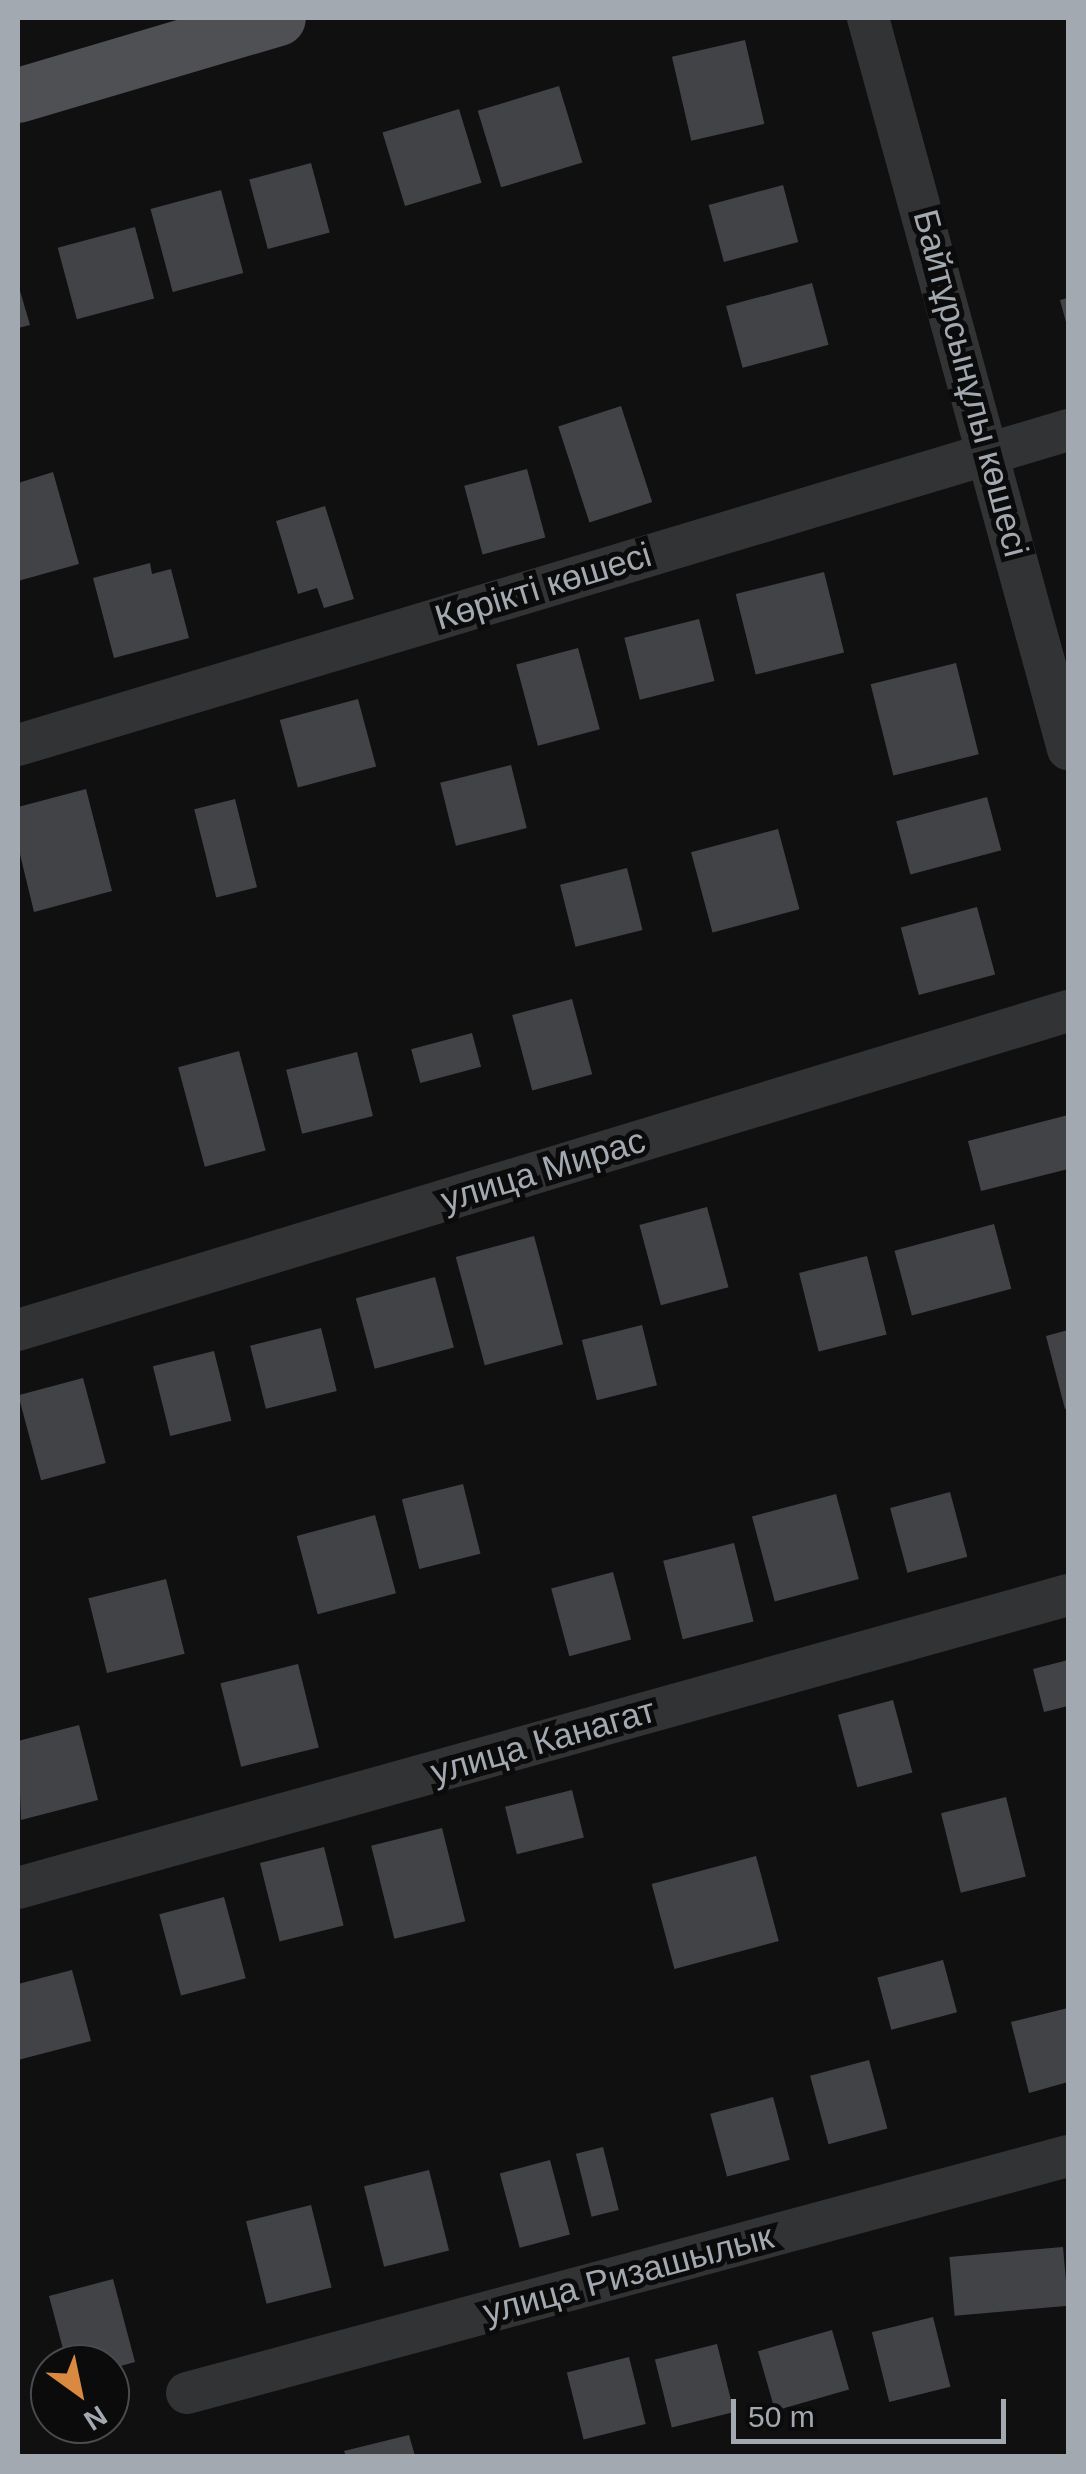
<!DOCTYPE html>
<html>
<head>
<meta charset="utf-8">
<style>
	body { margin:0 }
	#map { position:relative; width:1086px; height:2474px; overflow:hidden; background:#101011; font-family:Arial,sans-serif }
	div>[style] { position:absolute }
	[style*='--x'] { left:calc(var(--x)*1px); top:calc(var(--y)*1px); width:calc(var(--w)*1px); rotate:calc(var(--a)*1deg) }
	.building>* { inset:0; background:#424346; transform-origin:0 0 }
	.street>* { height:42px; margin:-21px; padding:0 21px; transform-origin:21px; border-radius:21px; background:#313335 }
	.primary>* { height:55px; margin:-27.5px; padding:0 27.5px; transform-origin:27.5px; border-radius:27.5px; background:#4e5054 }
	span { translate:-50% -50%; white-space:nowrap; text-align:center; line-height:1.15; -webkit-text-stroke:10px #0b0b0c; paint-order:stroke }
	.street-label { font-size:35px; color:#a3a9b0 }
	.frame { position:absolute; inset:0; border:20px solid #a3a9b0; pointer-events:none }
	.north { position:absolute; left:30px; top:2344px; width:100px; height:100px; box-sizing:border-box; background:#0b0b0c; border:2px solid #484a4e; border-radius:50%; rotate:147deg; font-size:28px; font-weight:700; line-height:40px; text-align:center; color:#a3a9b0 }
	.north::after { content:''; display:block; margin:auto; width:35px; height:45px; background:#d98940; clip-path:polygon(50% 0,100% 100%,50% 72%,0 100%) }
	.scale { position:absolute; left:731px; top:2399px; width:275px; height:45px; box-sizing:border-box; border:5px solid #a3a9b0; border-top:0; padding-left:12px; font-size:30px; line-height:35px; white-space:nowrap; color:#a3a9b0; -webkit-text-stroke:8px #0b0b0c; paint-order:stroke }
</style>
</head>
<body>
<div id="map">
	<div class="building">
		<div style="left:745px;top:40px;width:86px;height:75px;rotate:77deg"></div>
		<div style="left:559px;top:86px;width:80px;height:85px;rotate:73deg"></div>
		<div style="left:459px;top:109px;width:77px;height:80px;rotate:73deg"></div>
		<div style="left:311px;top:163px;width:72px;height:64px;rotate:75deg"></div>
		<div style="left:783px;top:185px;width:59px;height:77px;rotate:75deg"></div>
		<div style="left:221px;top:190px;width:86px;height:73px;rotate:75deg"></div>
		<div style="left:135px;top:227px;width:74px;height:80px;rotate:75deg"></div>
		<div style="left:812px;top:283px;width:64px;height:89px;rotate:75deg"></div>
		<div style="clip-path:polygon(18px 284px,30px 325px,18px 328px)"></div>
		<div style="clip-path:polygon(1068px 298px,1068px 326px,1067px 326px,1060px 300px)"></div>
		<div style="left:621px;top:406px;width:101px;height:66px;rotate:72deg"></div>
		<div style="left:527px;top:469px;width:71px;height:65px;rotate:75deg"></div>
		<div style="clip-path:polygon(53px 472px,79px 564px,18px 581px,18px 483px)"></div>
		<div style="clip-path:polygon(325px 506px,354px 599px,324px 608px,317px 588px,298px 594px,276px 521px)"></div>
		<div style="clip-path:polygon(150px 563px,152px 574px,171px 569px,189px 638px,114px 658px,93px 578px)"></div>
		<div style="left:824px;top:572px;width:83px;height:91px;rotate:76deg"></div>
		<div style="left:699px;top:619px;width:64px;height:77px;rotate:76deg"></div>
		<div style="left:578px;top:648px;width:84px;height:64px;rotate:75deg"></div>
		<div style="left:956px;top:663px;width:94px;height:88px;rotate:76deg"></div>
		<div style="left:358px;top:699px;width:70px;height:81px;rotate:75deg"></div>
		<div style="left:511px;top:765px;width:65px;height:73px;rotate:76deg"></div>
		<div style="clip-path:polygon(86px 789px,112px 891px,34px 912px,18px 846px,18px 807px)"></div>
		<div style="left:987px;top:797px;width:55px;height:94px;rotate:75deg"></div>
		<div style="left:235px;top:799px;width:91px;height:42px;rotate:76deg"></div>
		<div style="left:778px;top:829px;width:83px;height:90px;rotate:75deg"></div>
		<div style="left:627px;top:868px;width:64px;height:69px;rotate:76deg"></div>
		<div style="left:977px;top:907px;width:70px;height:79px;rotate:75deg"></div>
		<div style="left:572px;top:999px;width:78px;height:62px;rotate:75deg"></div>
		<div style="left:472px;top:1033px;width:35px;height:63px;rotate:75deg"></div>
		<div style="left:239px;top:1051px;width:103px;height:63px;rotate:75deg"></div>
		<div style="left:357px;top:1052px;width:66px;height:73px;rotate:76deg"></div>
		<div style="clip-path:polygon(1068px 1115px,1068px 1169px,981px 1191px,968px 1141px)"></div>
		<div style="left:707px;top:1207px;width:83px;height:70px;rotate:75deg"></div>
		<div style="left:994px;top:1224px;width:67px;height:103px;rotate:75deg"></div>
		<div style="left:534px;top:1236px;width:112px;height:81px;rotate:75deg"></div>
		<div style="left:867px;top:1256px;width:81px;height:70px;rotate:76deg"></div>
		<div style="left:435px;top:1277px;width:73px;height:82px;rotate:75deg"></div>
		<div style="left:642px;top:1325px;width:62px;height:62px;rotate:76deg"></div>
		<div style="left:321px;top:1328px;width:65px;height:73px;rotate:76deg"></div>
		<div style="clip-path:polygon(1068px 1330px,1068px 1408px,1065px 1409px,1046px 1336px)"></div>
		<div style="left:214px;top:1351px;width:72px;height:63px;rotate:76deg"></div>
		<div style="left:83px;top:1378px;width:88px;height:67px;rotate:75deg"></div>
		<div style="left:463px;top:1484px;width:72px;height:63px;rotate:76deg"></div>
		<div style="left:950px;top:1492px;width:67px;height:62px;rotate:75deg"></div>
		<div style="left:836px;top:1494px;width:88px;height:87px;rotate:75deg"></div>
		<div style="left:375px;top:1515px;width:81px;height:81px;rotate:75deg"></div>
		<div style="left:734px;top:1543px;width:81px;height:73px;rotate:76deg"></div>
		<div style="left:613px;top:1572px;width:70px;height:64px;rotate:75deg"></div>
		<div style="left:166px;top:1579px;width:77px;height:80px;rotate:76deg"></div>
		<div style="clip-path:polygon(1068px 1660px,1068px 1706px,1044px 1712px,1033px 1669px)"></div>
		<div style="left:298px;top:1664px;width:86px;height:80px;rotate:76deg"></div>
		<div style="left:893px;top:1700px;width:75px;height:57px;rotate:75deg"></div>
		<div style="clip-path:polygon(79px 1725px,98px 1800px,21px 1820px,18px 1741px)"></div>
		<div style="left:572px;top:1790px;width:49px;height:69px;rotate:76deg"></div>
		<div style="left:1006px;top:1797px;width:82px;height:67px;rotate:76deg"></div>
		<div style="left:442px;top:1828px;width:96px;height:73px;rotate:76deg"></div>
		<div style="left:324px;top:1847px;width:81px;height:66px;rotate:76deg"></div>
		<div style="left:756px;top:1856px;width:88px;height:108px;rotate:75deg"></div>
		<div style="left:224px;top:1897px;width:84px;height:67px;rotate:75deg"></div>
		<div style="left:943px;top:1960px;width:54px;height:68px;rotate:75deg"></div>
		<div style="clip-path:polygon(72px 1970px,91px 2041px,18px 2060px,18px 1984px)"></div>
		<div style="clip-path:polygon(1068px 2008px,1068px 2082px,1029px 2093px,1011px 2022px)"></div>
		<div style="left:869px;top:2060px;width:71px;height:61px;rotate:75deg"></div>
		<div style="left:773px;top:2097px;width:65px;height:65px;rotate:75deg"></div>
		<div style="left:603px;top:2147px;width:65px;height:28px;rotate:76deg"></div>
		<div style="left:550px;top:2160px;width:77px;height:52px;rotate:75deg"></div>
		<div style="left:429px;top:2170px;width:83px;height:67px;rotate:76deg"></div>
		<div style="left:311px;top:2205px;width:85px;height:67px;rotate:76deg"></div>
		<div style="left:1063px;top:2247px;width:59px;height:114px;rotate:85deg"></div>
		<div style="clip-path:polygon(113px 2279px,135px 2362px,110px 2369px,67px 2364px,49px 2296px)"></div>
		<div style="left:933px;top:2317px;width:72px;height:63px;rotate:76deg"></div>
		<div style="left:832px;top:2330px;width:62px;height:77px;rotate:74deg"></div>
		<div style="left:717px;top:2344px;width:70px;height:64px;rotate:76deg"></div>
		<div style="left:629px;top:2357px;width:69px;height:64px;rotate:76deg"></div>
		<div style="clip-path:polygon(409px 2435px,415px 2456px,346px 2456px,344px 2451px)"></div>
	</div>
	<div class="street">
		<div style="--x:868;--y:18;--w:758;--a:74.7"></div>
		<div style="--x:18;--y:745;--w:1096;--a:-16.7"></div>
		<div style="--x:18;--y:1330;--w:1097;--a:-16.9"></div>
		<div style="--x:18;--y:1888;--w:1090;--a:-15.59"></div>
		<div style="--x:187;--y:2393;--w:912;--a:-15.06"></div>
	</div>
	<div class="primary">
		<div style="--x:18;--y:95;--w:271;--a:-16.5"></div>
	</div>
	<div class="street-label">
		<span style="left:971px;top:383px;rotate:75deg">Байтұрсынұлы көшесі</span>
		<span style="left:543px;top:586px;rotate:-17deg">Көрікті көшесі</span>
		<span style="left:543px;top:1170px;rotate:-17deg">улица Мирас</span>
		<span style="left:543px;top:1741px;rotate:-16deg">улица Канагат</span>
		<span style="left:628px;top:2274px;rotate:-15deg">улица Ризашылык</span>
	</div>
	<div class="frame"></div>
	<div class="north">N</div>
	<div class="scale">50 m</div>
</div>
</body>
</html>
